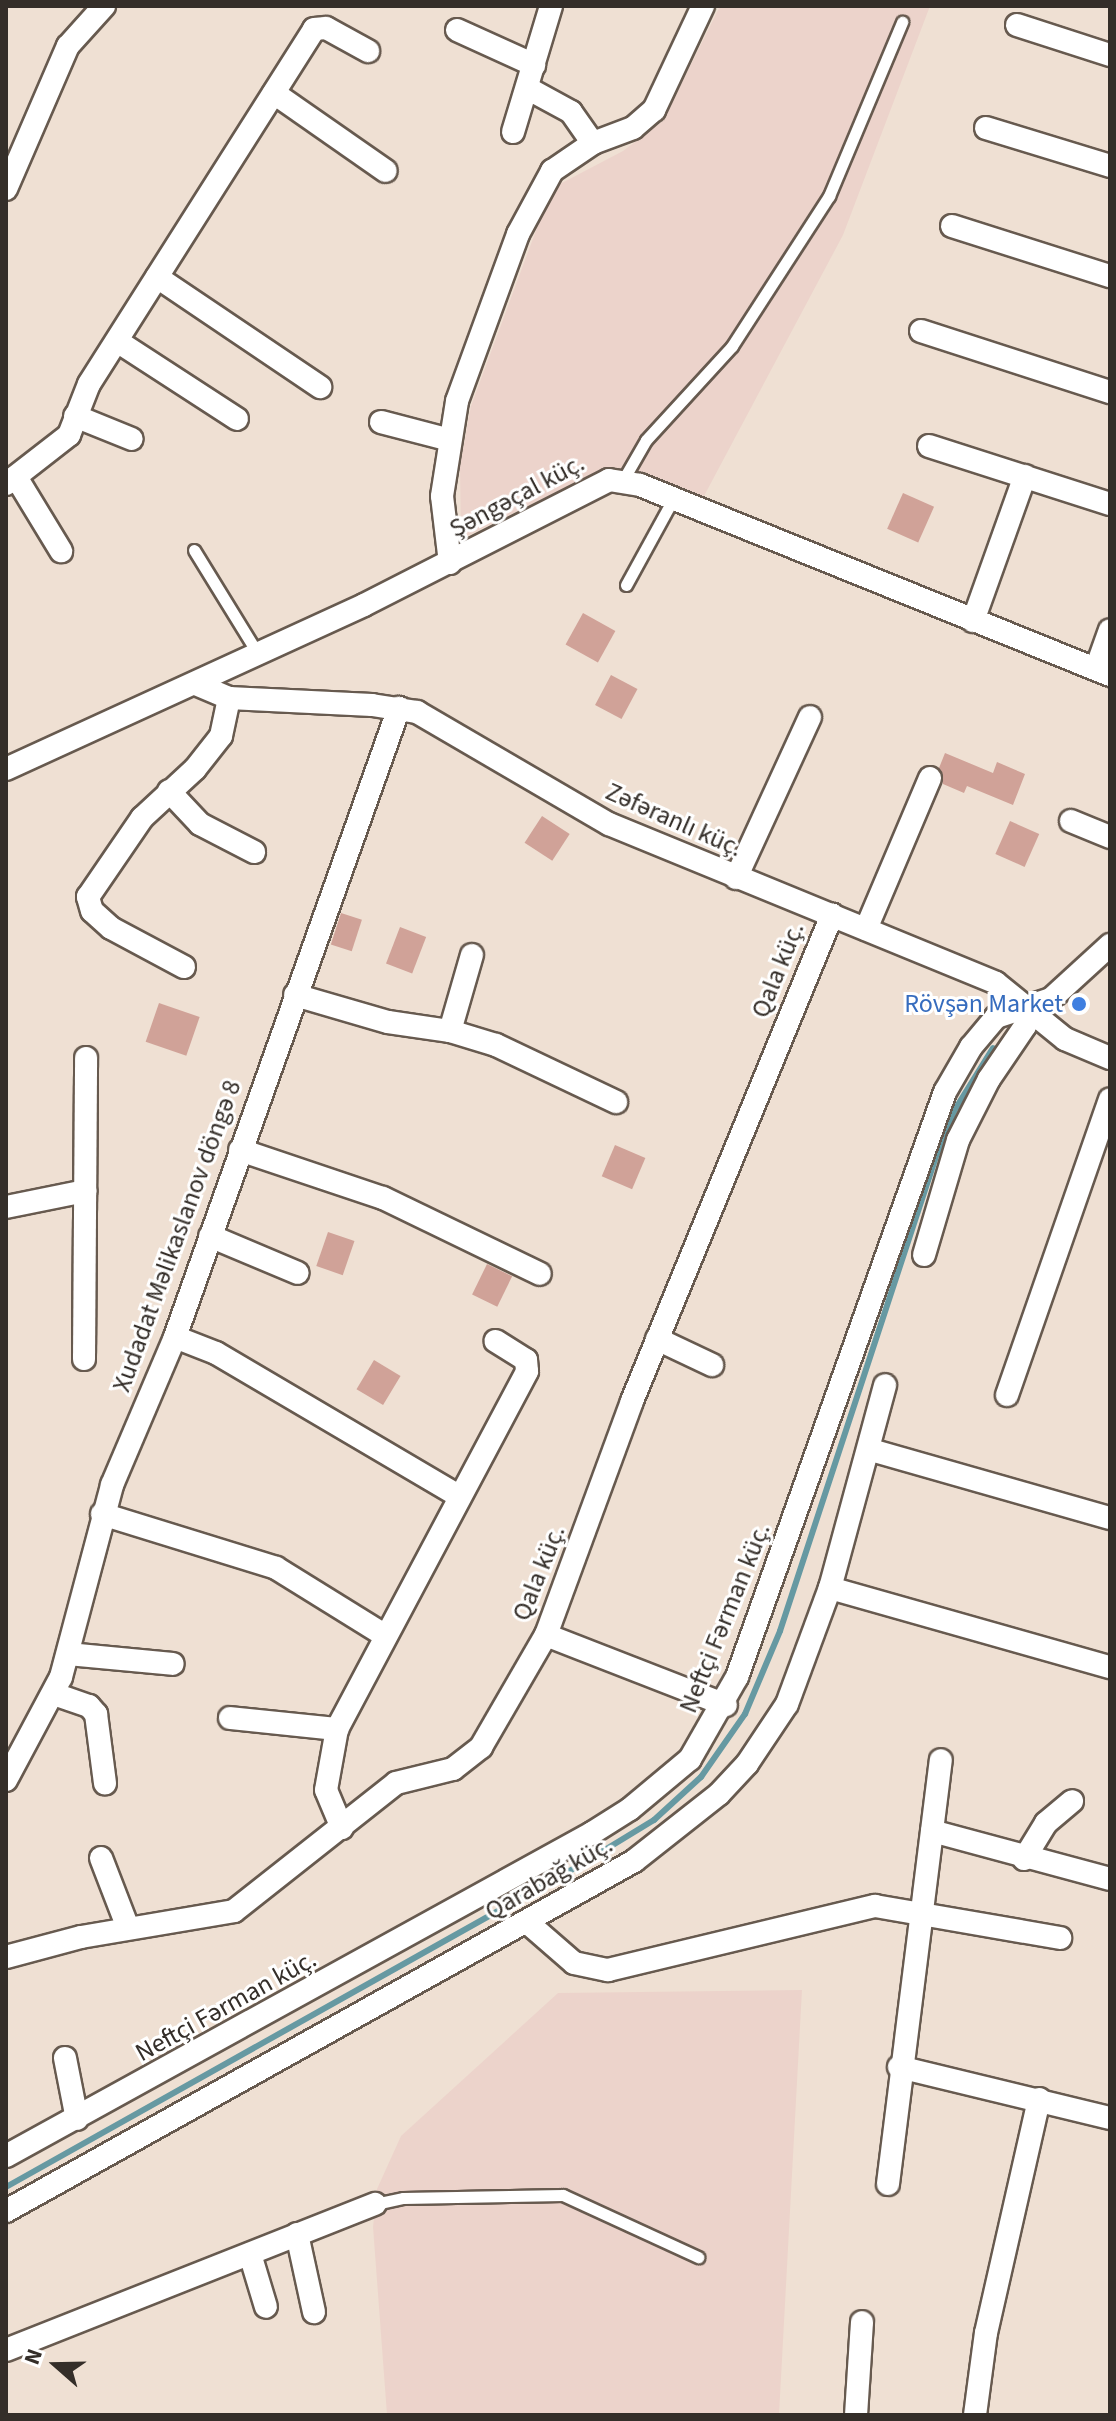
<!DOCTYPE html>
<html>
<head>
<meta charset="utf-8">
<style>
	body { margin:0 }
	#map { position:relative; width:1116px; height:2421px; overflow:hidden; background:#efe0d3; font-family:"Source Sans 3",sans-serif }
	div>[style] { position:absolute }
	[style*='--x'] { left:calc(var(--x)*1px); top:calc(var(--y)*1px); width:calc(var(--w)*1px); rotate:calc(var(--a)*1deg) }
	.industrial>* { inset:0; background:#ecd3cb }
	.stream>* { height:6px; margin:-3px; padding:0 3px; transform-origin:3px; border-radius:3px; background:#6699a2 }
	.building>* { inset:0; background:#d0a298; transform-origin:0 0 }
	.roads { filter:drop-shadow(2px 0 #675a4f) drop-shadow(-2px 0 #675a4f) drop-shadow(0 2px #675a4f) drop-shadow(0 -2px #675a4f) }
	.service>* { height:11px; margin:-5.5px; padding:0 5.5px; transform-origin:5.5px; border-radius:5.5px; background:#fff }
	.minor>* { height:22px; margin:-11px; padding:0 11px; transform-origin:11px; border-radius:11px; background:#fff }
	.dots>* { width:22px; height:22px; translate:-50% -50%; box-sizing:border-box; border:4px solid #fff; border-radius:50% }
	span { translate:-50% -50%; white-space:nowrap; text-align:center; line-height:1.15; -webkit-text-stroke:6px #fff; paint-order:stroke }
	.street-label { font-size:26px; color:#342e29 }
	.shop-label { font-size:26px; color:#366cbe }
	.right { translate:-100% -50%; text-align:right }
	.frame { position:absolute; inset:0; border:8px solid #342e29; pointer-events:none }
	.north { position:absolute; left:16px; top:2325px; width:80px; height:80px; -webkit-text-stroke:6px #fff; paint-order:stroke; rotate:290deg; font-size:22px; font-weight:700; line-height:32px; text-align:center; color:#342e29 }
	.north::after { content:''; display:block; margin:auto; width:28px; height:36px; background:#342e29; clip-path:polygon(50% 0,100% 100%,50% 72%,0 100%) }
</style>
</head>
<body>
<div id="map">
	<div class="industrial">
		<div style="clip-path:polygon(720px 6px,930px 6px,843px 235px,704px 496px,615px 469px,595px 473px,461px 539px,460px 466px,471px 406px,541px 217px,560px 184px,623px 151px,663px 121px)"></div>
		<div style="clip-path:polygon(802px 1990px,779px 2415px,387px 2415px,373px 2227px,377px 2189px,401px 2136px,558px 1993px)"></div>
	</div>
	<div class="stream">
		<div style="--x:6;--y:2187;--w:658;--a:-29.29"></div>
		<div style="--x:580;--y:1865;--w:87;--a:-31.3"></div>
		<div style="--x:654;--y:1820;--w:64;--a:-42.5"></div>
		<div style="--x:701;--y:1777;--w:77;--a:-55.1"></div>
		<div style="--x:745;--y:1714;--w:90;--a:-67.1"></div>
		<div style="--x:780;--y:1631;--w:497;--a:-71.8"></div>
		<div style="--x:935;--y:1159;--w:52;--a:-68.4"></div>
		<div style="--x:954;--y:1111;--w:74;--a:-58.2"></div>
	</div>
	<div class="building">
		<div style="left:903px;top:493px;width:34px;height:39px;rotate:24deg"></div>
		<div style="left:583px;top:613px;width:37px;height:36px;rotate:29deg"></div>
		<div style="left:611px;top:675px;width:30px;height:34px;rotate:28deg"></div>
		<div style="clip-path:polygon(945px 753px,993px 773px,997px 762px,1025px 774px,1013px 805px,967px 786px,964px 793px,943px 784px,939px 768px)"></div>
		<div style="left:542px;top:816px;width:33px;height:32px;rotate:33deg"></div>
		<div style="left:1010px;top:821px;width:32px;height:36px;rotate:24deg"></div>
		<div style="left:341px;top:913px;width:22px;height:33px;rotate:18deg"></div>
		<div style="left:400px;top:927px;width:28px;height:39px;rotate:21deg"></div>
		<div style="left:159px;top:1003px;width:43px;height:41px;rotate:19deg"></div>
		<div style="left:615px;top:1145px;width:33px;height:34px;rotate:23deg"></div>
		<div style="left:328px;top:1232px;width:28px;height:36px;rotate:19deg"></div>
		<div style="left:487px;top:1264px;width:28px;height:34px;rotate:26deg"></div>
		<div style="left:374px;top:1360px;width:31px;height:34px;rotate:31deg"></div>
	</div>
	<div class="roads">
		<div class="service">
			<div style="--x:623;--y:480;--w:46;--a:-60.1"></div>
			<div style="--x:646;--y:440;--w:127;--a:-47.5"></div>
			<div style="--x:732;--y:346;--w:179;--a:-57.1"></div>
			<div style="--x:829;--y:196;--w:189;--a:-67.2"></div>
			<div style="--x:194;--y:550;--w:122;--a:58.4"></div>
			<div style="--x:626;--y:585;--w:98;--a:-61.3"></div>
			<div style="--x:375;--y:2204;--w:29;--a:-12"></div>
			<div style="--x:403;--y:2198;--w:160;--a:-1.1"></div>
			<div style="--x:563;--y:2195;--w:149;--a:24.7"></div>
		</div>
		<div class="minor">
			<div style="--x:1017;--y:25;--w:98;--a:17.9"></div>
			<div style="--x:457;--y:30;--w:85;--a:24.4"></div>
			<div style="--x:527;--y:88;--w:50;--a:28.6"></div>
			<div style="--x:571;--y:112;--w:38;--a:55"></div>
			<div style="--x:274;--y:93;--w:136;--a:34.9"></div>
			<div style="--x:986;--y:128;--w:130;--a:17"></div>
			<div style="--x:513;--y:132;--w:132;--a:-73.2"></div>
			<div style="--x:6;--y:189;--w:156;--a:-66.6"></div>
			<div style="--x:68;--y:46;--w:54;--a:-48"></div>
			<div style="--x:952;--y:226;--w:166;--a:17.6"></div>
			<div style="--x:157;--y:277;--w:197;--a:34"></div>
			<div style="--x:921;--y:331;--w:199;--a:17.9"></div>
			<div style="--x:117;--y:341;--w:143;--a:33"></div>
			<div style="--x:75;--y:416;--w:61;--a:22"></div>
			<div style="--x:381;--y:422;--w:71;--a:14.6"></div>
			<div style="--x:929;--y:446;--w:190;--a:17.8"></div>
			<div style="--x:16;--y:477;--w:87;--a:58.7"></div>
			<div style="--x:6;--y:484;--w:80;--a:-37.9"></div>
			<div style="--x:69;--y:435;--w:55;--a:-68.6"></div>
			<div style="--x:89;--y:384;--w:420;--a:-57.6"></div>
			<div style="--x:314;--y:29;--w:12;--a:-5"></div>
			<div style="--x:326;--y:28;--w:48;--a:28.7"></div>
			<div style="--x:450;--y:563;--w:67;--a:-96.8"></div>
			<div style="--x:442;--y:496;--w:96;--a:-81"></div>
			<div style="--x:457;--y:401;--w:178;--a:-69.9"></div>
			<div style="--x:518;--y:234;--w:72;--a:-61.6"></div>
			<div style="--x:552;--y:171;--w:50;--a:-34.3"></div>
			<div style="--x:593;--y:143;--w:43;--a:-20.6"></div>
			<div style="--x:633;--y:128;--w:28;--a:-41"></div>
			<div style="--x:654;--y:110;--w:115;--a:-64.8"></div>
			<div style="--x:973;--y:621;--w:154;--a:-70.3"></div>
			<div style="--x:1096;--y:669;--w:41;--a:-70.3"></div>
			<div style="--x:196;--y:684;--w:36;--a:23"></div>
			<div style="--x:229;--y:698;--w:143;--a:2.8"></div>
			<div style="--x:372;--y:705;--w:46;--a:8.8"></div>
			<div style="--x:417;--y:712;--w:222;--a:30.3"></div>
			<div style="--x:609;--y:824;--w:418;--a:22.3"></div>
			<div style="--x:996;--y:983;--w:89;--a:39.1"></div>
			<div style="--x:1065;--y:1039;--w:49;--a:22.9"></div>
			<div style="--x:6;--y:769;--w:394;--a:-24.6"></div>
			<div style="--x:364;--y:605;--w:275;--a:-27"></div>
			<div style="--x:609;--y:480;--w:31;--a:9"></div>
			<div style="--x:640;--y:485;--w:507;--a:22.01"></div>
			<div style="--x:169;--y:791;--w:45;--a:46.8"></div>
			<div style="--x:200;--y:824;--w:61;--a:27.4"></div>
			<div style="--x:1071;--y:821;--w:42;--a:22.3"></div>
			<div style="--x:736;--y:878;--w:177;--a:-65.3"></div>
			<div style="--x:866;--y:929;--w:164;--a:-67"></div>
			<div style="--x:184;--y:967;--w:83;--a:-151.9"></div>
			<div style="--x:111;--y:928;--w:25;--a:-138"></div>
			<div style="--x:92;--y:911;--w:15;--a:-106"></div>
			<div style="--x:88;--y:897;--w:96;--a:-55.6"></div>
			<div style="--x:142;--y:818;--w:72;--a:-42.8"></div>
			<div style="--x:195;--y:769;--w:42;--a:-51.8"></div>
			<div style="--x:221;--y:736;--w:39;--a:-78"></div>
			<div style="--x:295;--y:995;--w:97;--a:16.2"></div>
			<div style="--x:388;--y:1022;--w:63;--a:8.3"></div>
			<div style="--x:450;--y:1031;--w:48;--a:16.9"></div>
			<div style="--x:496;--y:1045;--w:133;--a:25.4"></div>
			<div style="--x:450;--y:1031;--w:79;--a:-73.9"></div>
			<div style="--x:240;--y:1150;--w:151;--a:18.6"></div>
			<div style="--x:383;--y:1198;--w:174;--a:25.8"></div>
			<div style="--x:6;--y:1207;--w:81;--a:-11.4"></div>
			<div style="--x:210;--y:1236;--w:95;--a:22.8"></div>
			<div style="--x:924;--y:1255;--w:120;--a:-73.5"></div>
			<div style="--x:958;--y:1140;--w:68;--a:-63.1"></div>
			<div style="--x:989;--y:1079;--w:64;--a:-55.8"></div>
			<div style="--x:1025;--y:1026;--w:19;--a:-78"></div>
			<div style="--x:175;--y:1337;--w:44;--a:21.3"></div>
			<div style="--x:216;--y:1353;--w:283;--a:30.5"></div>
			<div style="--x:657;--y:1339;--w:61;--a:25.3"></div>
			<div style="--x:84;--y:1359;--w:301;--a:-89.6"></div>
			<div style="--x:1007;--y:1395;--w:313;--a:-70.8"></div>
			<div style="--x:871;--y:1450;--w:248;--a:15.9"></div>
			<div style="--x:102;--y:1514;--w:182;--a:17.2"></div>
			<div style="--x:276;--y:1568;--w:127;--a:31.8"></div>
			<div style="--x:830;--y:1588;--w:291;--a:15.8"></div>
			<div style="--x:546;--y:1635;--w:193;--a:21.3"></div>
			<div style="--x:68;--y:1654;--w:105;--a:5.4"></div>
			<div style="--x:54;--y:1694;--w:37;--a:19"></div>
			<div style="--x:89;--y:1706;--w:11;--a:49"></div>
			<div style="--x:96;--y:1714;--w:70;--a:82.6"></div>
			<div style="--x:230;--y:1718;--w:108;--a:5.9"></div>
			<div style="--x:6;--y:1780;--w:117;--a:-61.9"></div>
			<div style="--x:61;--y:1677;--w:199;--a:-75.1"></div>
			<div style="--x:112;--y:1485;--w:161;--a:-66.9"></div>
			<div style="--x:175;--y:1337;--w:668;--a:-70.4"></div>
			<div style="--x:342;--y:1828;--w:41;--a:-112.8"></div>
			<div style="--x:326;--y:1790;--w:62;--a:-79.8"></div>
			<div style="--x:337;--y:1729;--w:405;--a:-62"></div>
			<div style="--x:527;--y:1371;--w:11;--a:-95"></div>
			<div style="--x:526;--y:1360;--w:36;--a:-148"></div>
			<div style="--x:932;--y:1831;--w:184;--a:15.1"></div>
			<div style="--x:101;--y:1858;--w:75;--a:68.9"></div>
			<div style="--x:1024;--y:1859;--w:42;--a:-58.6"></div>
			<div style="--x:1046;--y:1823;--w:34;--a:-40"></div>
			<div style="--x:528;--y:1923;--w:61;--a:41"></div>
			<div style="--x:574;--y:1963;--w:35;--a:12"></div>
			<div style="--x:608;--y:1970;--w:275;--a:-13.5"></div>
			<div style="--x:875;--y:1906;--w:188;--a:9.8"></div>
			<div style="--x:6;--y:1957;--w:78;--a:-14.9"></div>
			<div style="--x:81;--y:1937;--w:155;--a:-9.6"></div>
			<div style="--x:234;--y:1911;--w:206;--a:-38.3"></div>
			<div style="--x:396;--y:1783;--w:59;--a:-13.8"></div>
			<div style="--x:453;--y:1769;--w:36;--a:-38"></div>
			<div style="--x:481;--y:1747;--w:129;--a:-59.9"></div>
			<div style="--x:546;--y:1635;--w:249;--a:-69.8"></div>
			<div style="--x:632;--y:1401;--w:526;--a:-67.63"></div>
			<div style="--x:65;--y:2058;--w:62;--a:78.9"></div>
			<div style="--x:899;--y:2067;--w:217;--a:13.6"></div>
			<div style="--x:6;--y:2156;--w:669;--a:-28.86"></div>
			<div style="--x:592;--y:1833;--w:45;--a:-32.3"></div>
			<div style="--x:630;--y:1809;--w:78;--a:-39.8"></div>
			<div style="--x:690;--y:1759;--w:95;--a:-60.2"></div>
			<div style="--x:737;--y:1677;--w:621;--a:-70.43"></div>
			<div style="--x:945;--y:1092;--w:52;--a:-60"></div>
			<div style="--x:971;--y:1047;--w:39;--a:-50"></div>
			<div style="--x:996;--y:1017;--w:58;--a:-18.1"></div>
			<div style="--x:1051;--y:999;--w:80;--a:-42.5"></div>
			<div style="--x:888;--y:2184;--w:427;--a:-82.9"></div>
			<div style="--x:6;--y:2211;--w:719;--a:-29.13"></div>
			<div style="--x:634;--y:1861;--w:108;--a:-38.2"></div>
			<div style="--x:719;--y:1794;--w:41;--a:-47"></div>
			<div style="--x:747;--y:1764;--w:72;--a:-56.3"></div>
			<div style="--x:787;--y:1704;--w:124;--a:-69.7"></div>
			<div style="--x:830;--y:1588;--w:210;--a:-74.8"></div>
			<div style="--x:297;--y:2234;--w:80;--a:77.7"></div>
			<div style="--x:250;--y:2254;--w:55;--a:73.2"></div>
			<div style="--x:6;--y:2350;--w:397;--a:-21.6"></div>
			<div style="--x:856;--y:2415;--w:93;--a:-86.3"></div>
			<div style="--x:975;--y:2415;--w:83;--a:-82.4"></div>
			<div style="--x:986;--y:2333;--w:240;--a:-77.2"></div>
		</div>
	</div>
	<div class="dots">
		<div style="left:1079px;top:1004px;background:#3f7fe0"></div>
	</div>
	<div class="street-label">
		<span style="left:517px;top:496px;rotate:-28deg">Şəngəçal küç.</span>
		<span style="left:674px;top:820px;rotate:24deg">Zəfəranlı küç.</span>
		<span style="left:778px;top:970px;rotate:-68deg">Qala küç.</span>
		<span style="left:177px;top:1236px;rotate:-70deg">Xudadat Məlikaslanov döngə 8</span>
		<span style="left:539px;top:1573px;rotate:-68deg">Qala küç.</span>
		<span style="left:725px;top:1618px;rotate:-68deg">Neftçi Fərman küç.</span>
		<span style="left:549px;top:1878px;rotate:-30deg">Qarabağ küç.</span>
		<span style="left:226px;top:2006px;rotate:-29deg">Neftçi Fərman küç.</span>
	</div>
	<div class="shop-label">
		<span class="right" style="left:1063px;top:1004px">Rövşən Market</span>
	</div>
	<div class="frame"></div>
	<div class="north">N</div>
</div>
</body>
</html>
